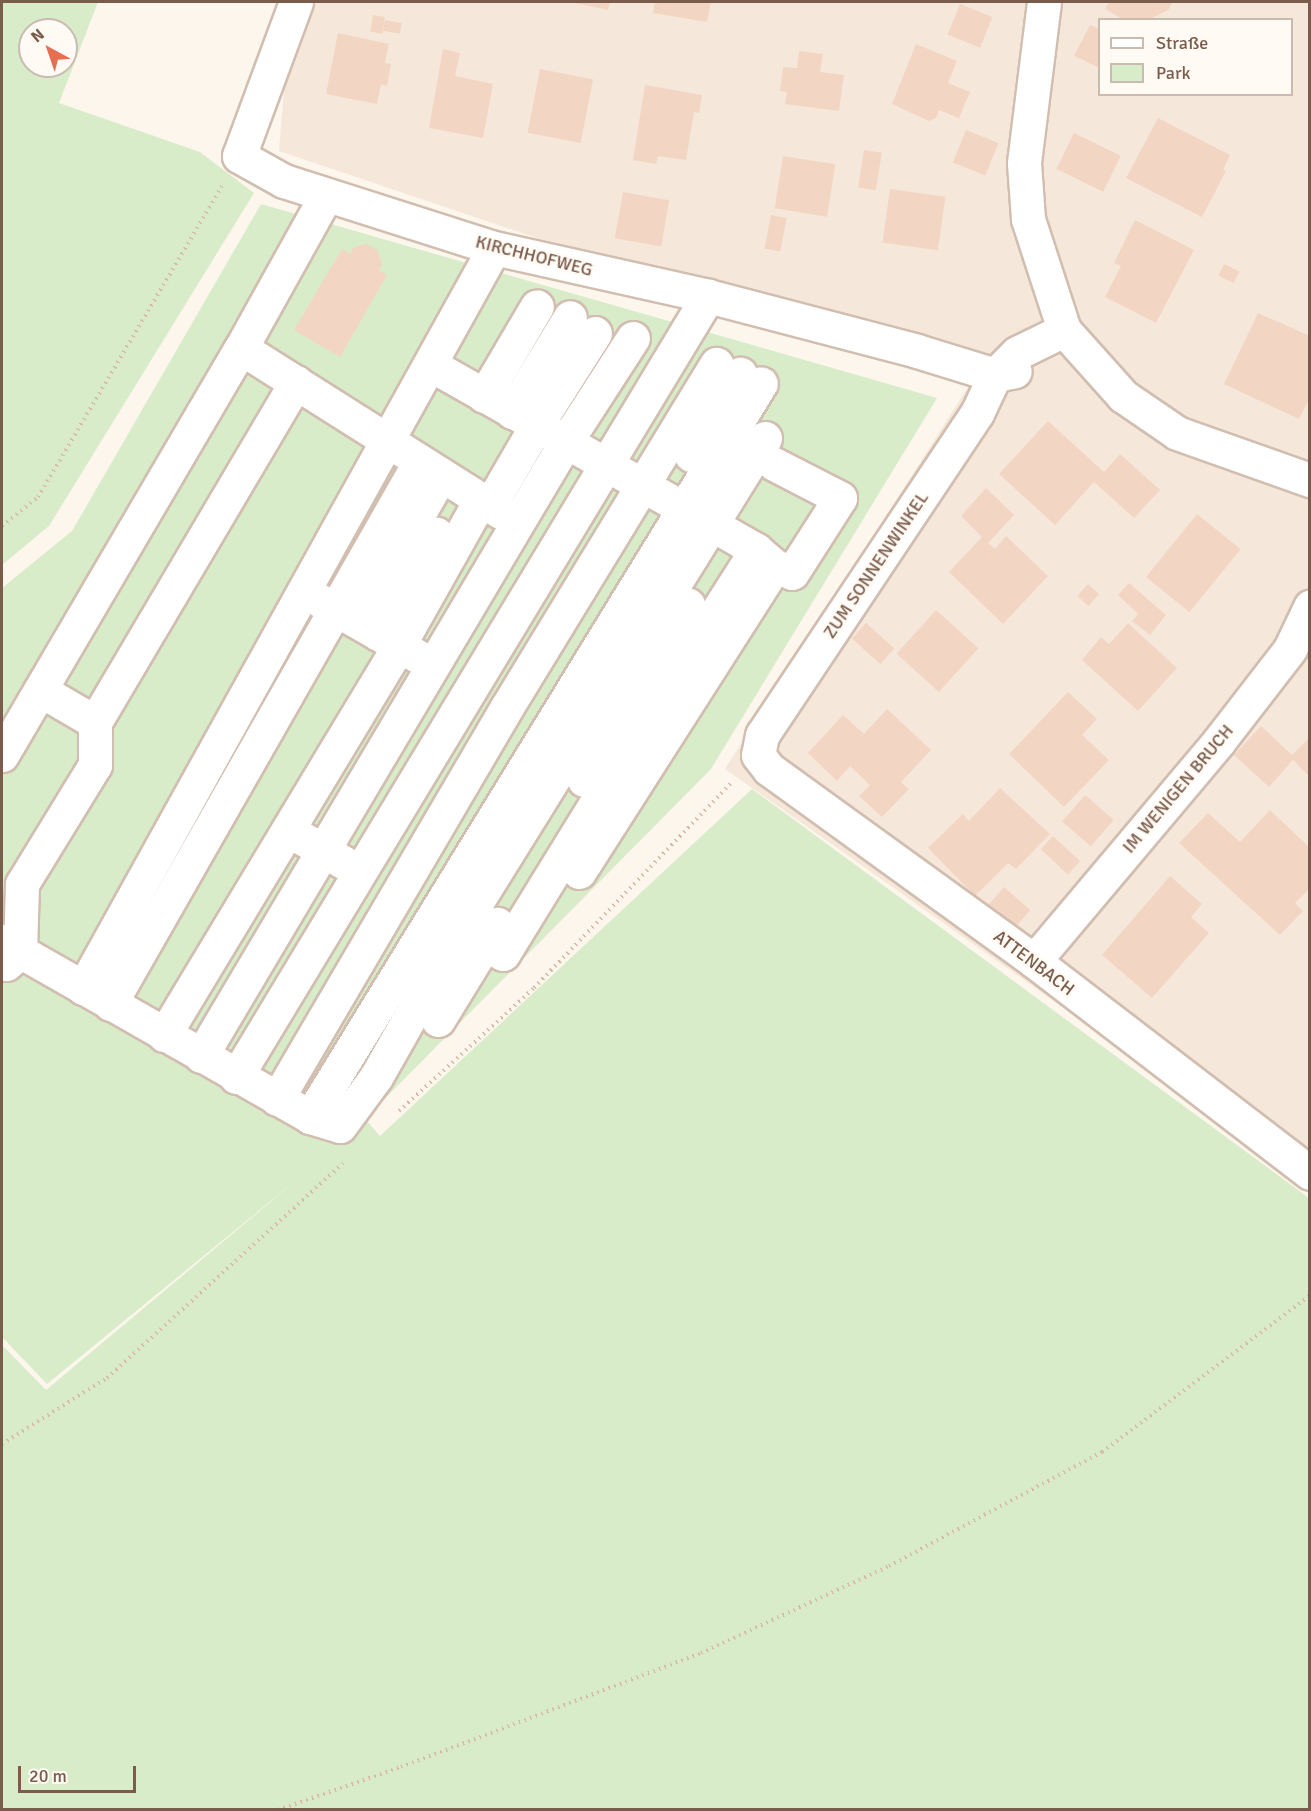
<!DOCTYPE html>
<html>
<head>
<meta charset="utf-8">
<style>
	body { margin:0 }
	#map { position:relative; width:1311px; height:1811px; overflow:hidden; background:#fdf6ec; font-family:Signika,sans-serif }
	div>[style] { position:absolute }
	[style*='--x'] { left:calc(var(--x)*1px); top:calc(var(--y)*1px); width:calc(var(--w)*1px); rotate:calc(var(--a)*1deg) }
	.residential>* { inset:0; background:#f5e8da }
	.green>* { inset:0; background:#d8ecc9 }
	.building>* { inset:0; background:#f3d5c3; transform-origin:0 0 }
	.path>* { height:4px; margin-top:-2px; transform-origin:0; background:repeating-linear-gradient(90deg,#d9b8a5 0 1.5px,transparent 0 6px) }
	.roads { filter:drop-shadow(2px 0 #d1beb0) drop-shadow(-2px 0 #d1beb0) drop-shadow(0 2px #d1beb0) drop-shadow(0 -2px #d1beb0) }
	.minor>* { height:33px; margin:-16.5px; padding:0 16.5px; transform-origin:16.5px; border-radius:16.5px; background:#fff }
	span { translate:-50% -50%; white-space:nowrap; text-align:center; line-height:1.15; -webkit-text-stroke:4.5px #fffaf3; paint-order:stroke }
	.street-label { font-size:18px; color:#7a5c4d }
	.frame { position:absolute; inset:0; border:3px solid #7a5c4d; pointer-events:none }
	.legend { position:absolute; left:1098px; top:18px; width:195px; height:78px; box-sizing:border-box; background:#fffaf3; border:2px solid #cabbb1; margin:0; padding:8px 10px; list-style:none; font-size:18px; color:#7a5c4d }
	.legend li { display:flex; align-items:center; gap:12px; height:30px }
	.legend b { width:30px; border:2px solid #cabbb1 }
	.north { position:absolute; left:18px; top:18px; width:60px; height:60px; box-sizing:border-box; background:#fffaf3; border:2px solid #cabbb1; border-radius:50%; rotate:320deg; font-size:16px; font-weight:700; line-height:24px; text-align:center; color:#7a5c4d }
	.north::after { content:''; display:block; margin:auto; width:21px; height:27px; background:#e76f51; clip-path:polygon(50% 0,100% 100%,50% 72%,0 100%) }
	.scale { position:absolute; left:18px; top:1766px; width:118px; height:27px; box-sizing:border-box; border:3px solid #7a5c4d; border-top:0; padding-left:8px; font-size:18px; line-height:21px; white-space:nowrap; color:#7a5c4d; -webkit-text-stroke:4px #fffaf3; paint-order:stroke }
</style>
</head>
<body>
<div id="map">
	<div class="residential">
		<div style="clip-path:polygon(evenodd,291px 2px,1309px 2px,1309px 1181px,725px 769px,970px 384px,279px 151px,291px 2px,1100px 20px,1292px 20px,1292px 94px,1100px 94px,1100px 20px)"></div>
	</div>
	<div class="green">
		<div style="clip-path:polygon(evenodd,2px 2px,98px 2px,59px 103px,200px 152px,254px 193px,49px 526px,2px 565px,2px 2px,30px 30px,66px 30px,66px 66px,30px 66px,30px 30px)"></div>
		<div style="clip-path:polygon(261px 204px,937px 398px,711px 769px,340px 1144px,367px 1121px,380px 1136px,752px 789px,1309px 1198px,1309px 1809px,2px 1809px,2px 1345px,46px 1390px,299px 1178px,47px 1384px,2px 1337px,2px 588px,72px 531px)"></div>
	</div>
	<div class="building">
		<div style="clip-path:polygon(570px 2px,610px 2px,608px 10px)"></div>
		<div style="clip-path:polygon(655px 2px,711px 2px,707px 22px,653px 13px)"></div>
		<div style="clip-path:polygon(1109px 2px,1171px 2px,1172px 3px,1168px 10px,1148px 20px,1124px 20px,1105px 9px)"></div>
		<div style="left:960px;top:4px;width:35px;height:33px;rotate:22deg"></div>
		<div style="left:373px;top:15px;width:12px;height:17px;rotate:9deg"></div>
		<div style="left:385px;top:20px;width:17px;height:11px;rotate:10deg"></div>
		<div style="clip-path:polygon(1090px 25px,1100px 29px,1100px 68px,1074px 56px)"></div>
		<div style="clip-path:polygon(338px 33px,389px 44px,385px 63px,391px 64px,387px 86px,381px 84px,377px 104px,326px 94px)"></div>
		<div style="clip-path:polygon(916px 44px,957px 61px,948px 83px,970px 92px,959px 118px,939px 110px,936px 118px,929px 121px,892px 104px)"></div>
		<div style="clip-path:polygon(443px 49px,460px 53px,455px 76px,493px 84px,483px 138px,429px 128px)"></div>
		<div style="clip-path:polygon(799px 51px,823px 54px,820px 72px,844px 75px,839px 111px,785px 104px,787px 92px,780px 91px,783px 67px,797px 68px)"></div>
		<div style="left:540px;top:69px;width:54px;height:65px;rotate:11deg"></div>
		<div style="clip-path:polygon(645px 85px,702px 95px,699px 113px,694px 112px,686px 160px,658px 156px,656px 164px,633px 160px)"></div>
		<div style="clip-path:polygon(1158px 118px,1230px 155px,1223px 170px,1226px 171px,1202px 217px,1126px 178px)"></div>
		<div style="left:966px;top:130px;width:35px;height:35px;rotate:22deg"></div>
		<div style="left:1074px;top:133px;width:52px;height:40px;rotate:26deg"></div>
		<div style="left:864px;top:150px;width:18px;height:38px;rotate:9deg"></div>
		<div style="left:783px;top:156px;width:53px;height:53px;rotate:9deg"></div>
		<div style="left:890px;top:189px;width:56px;height:54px;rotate:8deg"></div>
		<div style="left:623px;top:192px;width:47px;height:47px;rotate:10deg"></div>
		<div style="left:771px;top:215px;width:16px;height:34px;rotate:11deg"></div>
		<div style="clip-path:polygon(1135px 220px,1194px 250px,1156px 323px,1105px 297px,1121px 266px,1114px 263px)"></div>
		<div style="clip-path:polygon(367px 244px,378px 251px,382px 264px,379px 270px,387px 275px,340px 357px,294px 330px,342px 249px,350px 254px,354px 247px)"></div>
		<div style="left:1224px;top:264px;width:17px;height:13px;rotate:25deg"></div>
		<div style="clip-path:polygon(1258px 313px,1310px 336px,1310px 398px,1299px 419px,1224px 384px)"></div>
		<div style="clip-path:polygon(1048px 421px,1104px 472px,1120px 454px,1160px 490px,1134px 518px,1094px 482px,1055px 525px,999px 474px)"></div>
		<div style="clip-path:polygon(986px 488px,1014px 515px,988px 543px,995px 549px,1006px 536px,1048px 576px,1003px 624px,949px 572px,982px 537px,961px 516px)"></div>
		<div style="left:1197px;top:514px;width:56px;height:81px;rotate:39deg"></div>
		<div style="clip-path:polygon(1129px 583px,1166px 615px,1150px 635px,1132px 621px,1138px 614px,1118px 595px)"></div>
		<div style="left:1088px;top:584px;width:15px;height:16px;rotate:42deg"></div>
		<div style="left:936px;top:610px;width:57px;height:59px;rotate:42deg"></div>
		<div style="left:866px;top:623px;width:38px;height:21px;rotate:42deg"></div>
		<div style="clip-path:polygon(1128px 623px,1177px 668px,1138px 711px,1082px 660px,1101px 637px,1109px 644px)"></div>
		<div style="clip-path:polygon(1068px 692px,1097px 719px,1082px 735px,1109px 760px,1064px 807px,1009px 754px)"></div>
		<div style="clip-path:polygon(887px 709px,931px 750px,901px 782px,909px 789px,882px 817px,859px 796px,870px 785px,850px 766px,837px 781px,808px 753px,843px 715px,864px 734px)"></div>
		<div style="clip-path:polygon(1261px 726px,1292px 755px,1310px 737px,1310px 777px,1293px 760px,1269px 787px,1234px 755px)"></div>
		<div style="clip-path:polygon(1000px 788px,1050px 834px,1016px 869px,1008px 863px,975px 896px,928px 848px,963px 814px,969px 821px)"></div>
		<div style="left:1085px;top:795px;width:38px;height:35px;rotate:41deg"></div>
		<div style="clip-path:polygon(1270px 810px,1310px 848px,1310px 888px,1295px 903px,1303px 911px,1280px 935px,1179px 843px,1208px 813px,1240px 842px)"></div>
		<div style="left:1053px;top:836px;width:37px;height:18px;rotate:43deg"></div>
		<div style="clip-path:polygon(1170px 876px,1202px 904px,1191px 917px,1209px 933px,1152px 998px,1102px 955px)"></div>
		<div style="left:1004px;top:887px;width:35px;height:23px;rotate:41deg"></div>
	</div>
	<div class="path">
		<div style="--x:2;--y:526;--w:46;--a:-38.9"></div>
		<div style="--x:38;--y:497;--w:361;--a:-59.4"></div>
		<div style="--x:399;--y:1111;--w:183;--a:-42.3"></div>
		<div style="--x:534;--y:988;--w:287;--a:-46.1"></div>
		<div style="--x:2;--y:1444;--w:124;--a:-32.2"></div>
		<div style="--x:107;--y:1378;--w:319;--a:-42.3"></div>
		<div style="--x:278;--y:1810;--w:130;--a:-19.3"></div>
		<div style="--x:401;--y:1767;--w:321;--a:-20.8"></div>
		<div style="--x:701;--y:1653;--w:207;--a:-24.8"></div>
		<div style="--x:889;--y:1566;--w:242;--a:-28.2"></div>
		<div style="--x:1102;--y:1452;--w:261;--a:-37"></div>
	</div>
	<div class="roads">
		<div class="minor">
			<div style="--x:296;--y:2;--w:164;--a:110.3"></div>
			<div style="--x:239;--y:156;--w:51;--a:29.1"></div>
			<div style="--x:284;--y:181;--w:220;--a:17.7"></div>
			<div style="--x:494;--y:248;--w:219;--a:12.6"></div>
			<div style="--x:708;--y:296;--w:216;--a:14.7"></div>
			<div style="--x:917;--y:351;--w:82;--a:17.1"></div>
			<div style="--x:995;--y:375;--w:20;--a:-11"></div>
			<div style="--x:1044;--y:2;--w:162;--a:97.1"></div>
			<div style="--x:1024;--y:163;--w:56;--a:85.9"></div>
			<div style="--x:1028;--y:219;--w:117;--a:72"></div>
			<div style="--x:1064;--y:330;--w:89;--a:48.2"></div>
			<div style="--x:1123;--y:396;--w:65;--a:34.4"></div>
			<div style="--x:1177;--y:433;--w:141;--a:19.5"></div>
			<div style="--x:1064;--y:330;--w:52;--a:153.9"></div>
			<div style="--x:1017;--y:353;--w:31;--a:135"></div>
			<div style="--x:995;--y:375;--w:42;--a:115.3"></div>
			<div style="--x:977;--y:413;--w:387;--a:123.7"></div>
			<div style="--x:762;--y:735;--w:20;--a:101"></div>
			<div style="--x:758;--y:755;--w:18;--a:52"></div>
			<div style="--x:769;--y:769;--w:327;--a:35.9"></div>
			<div style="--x:1034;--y:961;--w:348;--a:37.5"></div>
			<div style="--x:241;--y:348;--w:307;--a:32.3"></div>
			<div style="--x:431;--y:365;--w:374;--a:29.6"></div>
			<div style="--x:756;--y:550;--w:25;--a:40"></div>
			<div style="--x:775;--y:566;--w:18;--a:22"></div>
			<div style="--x:792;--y:573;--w:89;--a:-57.4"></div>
			<div style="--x:840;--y:498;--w:74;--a:-152.7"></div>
			<div style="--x:484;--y:396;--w:104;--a:-59.5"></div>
			<div style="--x:512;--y:412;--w:111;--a:-58.6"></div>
			<div style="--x:691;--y:455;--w:95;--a:-58.8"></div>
			<div style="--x:490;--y:505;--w:91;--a:-59.8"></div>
			<div style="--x:536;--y:426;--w:110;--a:-57.6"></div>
			<div style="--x:319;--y:600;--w:113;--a:29.7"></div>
			<div style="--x:357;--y:621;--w:168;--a:-60.1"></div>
			<div style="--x:378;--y:634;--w:116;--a:-59.9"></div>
			<div style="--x:40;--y:690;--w:64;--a:30.2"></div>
			<div style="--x:2;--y:755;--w:472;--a:-59.6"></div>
			<div style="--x:241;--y:348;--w:175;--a:-60.9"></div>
			<div style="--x:584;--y:780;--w:204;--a:-59.3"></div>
			<div style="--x:288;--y:830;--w:64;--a:30.2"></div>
			<div style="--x:579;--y:872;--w:363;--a:-57.4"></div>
			<div style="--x:443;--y:919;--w:69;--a:30.3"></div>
			<div style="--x:503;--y:954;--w:216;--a:-58.4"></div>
			<div style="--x:616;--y:770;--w:261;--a:-57.5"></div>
			<div style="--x:2;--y:941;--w:355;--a:29.7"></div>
			<div style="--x:310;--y:1117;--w:861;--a:-58.43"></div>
			<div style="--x:1034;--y:961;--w:287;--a:-49.9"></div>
			<div style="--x:1219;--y:741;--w:116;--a:-52.3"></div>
			<div style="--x:1290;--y:649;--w:47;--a:-64.5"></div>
			<div style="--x:6;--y:964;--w:18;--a:-41"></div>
			<div style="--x:20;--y:952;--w:68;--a:-88.3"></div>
			<div style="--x:22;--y:884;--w:140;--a:-58.5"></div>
			<div style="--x:95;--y:765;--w:43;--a:-90"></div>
			<div style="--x:95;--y:722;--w:395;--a:-59.4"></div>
			<div style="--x:83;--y:988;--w:846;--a:-60.95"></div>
			<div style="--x:110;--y:1004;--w:625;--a:-60.28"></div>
			<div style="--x:438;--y:1020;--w:113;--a:-58.4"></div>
			<div style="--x:164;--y:1035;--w:455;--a:-58.9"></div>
			<div style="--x:399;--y:645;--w:167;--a:-60.7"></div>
			<div style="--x:201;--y:1056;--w:713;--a:-59.3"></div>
			<div style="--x:565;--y:443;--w:125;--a:-57.1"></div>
			<div style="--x:236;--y:1077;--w:913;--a:-58.85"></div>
			<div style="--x:277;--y:1099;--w:454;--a:-59.6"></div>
			<div style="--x:507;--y:707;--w:402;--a:-58.6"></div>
			<div style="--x:310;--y:1117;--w:31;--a:17"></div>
			<div style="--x:340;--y:1126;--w:61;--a:-53.7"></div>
			<div style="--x:376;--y:1077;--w:170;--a:-60.4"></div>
			<div style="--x:460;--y:929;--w:578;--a:-58.15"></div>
		</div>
	</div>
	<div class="street-label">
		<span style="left:534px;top:256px;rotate:14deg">KIRCHHOFWEG</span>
		<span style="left:876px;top:565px;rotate:-56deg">ZUM SONNENWINKEL</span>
		<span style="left:1178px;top:789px;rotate:-50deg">IM WENIGEN BRUCH</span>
		<span style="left:1034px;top:963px;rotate:37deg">ATTENBACH</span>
	</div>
	<div class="frame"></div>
	<ul class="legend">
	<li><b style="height:8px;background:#fff"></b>Straße</li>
	<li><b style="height:16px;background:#d8ecc9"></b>Park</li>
	</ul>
	<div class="north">N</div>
	<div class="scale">20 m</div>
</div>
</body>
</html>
